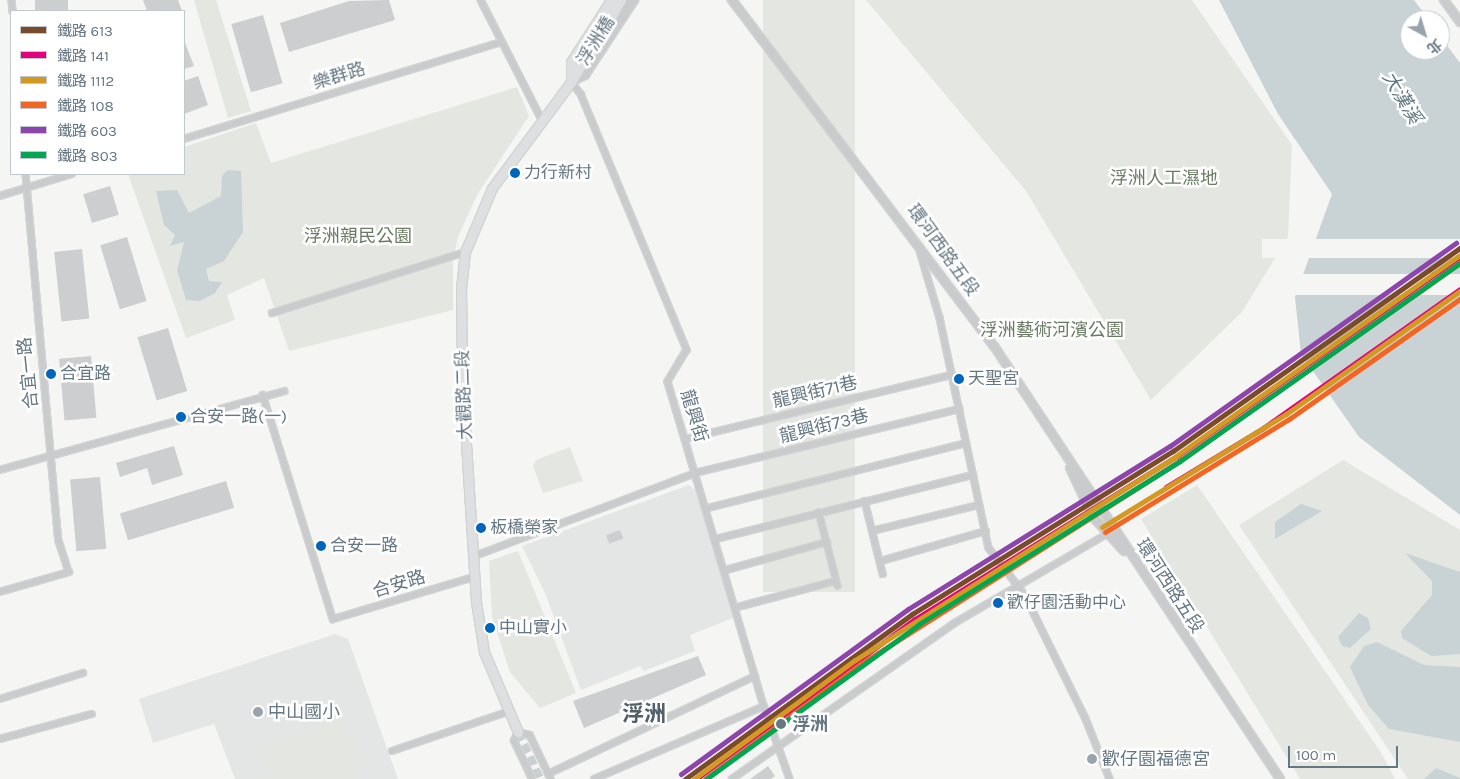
<!DOCTYPE html>
<html>
<head>
<meta charset="utf-8">
<style>
	body { margin:0 }
	#map { position:relative; width:1460px; height:779px; overflow:hidden; background:#f5f5f4; font-family:Karla,"Noto Sans TC",sans-serif }
	div>[style] { position:absolute }
	[style*='--x'] { left:calc(var(--x)*1px); top:calc(var(--y)*1px); width:calc(var(--w)*1px); rotate:calc(var(--a)*1deg) }
	.built>* { inset:0; background:#e4e5e5 }
	.green>* { inset:0; background:#e4e7e1; transform-origin:0 0 }
	.water>* { inset:0; background:#c9d2d4 }
	.pier>* { inset:0; background:#f5f5f4; transform-origin:0 0 }
	.building>* { inset:0; background:#cccecf; transform-origin:0 0 }
	.secondary-tunnel>* { height:9px; margin-top:-4.5px; transform-origin:0; background:repeating-linear-gradient(90deg,#cacfd2 0 9px,transparent 0 13.5px) }
	.roads { filter:drop-shadow(1px 0 #d2d3d4) drop-shadow(-1px 0 #d2d3d4) drop-shadow(0 1px #d2d3d4) drop-shadow(0 -1px #d2d3d4) }
	.minor>* { height:5.5px; margin:-2.75px; padding:0 2.75px; transform-origin:2.75px; border-radius:2.75px; background:#cacbcc }
	.tertiary>* { height:8px; margin:-4px; padding:0 4px; transform-origin:4px; border-radius:4px; background:#cacbcc }
	.secondary>* { height:9px; margin:-4.5px; padding:0 4.5px; transform-origin:4.5px; border-radius:4.5px; background:#dedfe0 }
	.rail-1>* { height:5px; margin:-2.5px; padding:0 2.5px; transform-origin:2.5px; border-radius:2.5px; background:#7a4b2a }
	.rail-2>* { height:5px; margin:-2.5px; padding:0 2.5px; transform-origin:2.5px; border-radius:2.5px; background:#e5007d }
	.rail-3>* { height:5px; margin:-2.5px; padding:0 2.5px; transform-origin:2.5px; border-radius:2.5px; background:#d39a21 }
	.rail-4>* { height:5px; margin:-2.5px; padding:0 2.5px; transform-origin:2.5px; border-radius:2.5px; background:#f26522 }
	.rail-5>* { height:5px; margin:-2.5px; padding:0 2.5px; transform-origin:2.5px; border-radius:2.5px; background:#8e44ad }
	.rail-6>* { height:5px; margin:-2.5px; padding:0 2.5px; transform-origin:2.5px; border-radius:2.5px; background:#00a651 }
	.dots>* { width:14px; height:14px; translate:-50% -50%; box-sizing:border-box; border:2px solid #fff; border-radius:50% }
	span { translate:-50% -50%; white-space:nowrap; text-align:center; line-height:1.15; -webkit-text-stroke:5px #fff; paint-order:stroke }
	.bus-label { font-size:17px; color:#667784 }
	.left { translate:0 -50%; text-align:left }
	.street-label { font-size:18px; color:#667784 }
	.park-label { font-size:18px; color:#6a7b64 }
	.poi-label { font-size:18px; color:#667784 }
	.stop-label { font-size:18px; color:#667784; font-weight:700 }
	.water-label { font-size:19px; color:#617980; font-style:italic }
	.district-label { font-size:22px; color:#536069; font-weight:700 }
	.legend { position:absolute; left:10px; top:10px; width:175px; height:165px; box-sizing:border-box; background:#fff; border:1px solid #c2c9ce; margin:0; padding:6px 9px; list-style:none; font-size:15px; color:#667784 }
	.legend li { display:flex; align-items:center; gap:10px; height:25px }
	.legend b { width:25px; border:1px solid #c2c9ce }
	.north { position:absolute; left:1400px; top:10px; width:50px; height:50px; box-sizing:border-box; background:#fff; border:1px solid #c2c9ce; border-radius:50%; rotate:141deg; font-size:14px; font-weight:700; line-height:20px; text-align:center; color:#667784 }
	.north::after { content:''; display:block; margin:auto; width:18px; height:22px; background:#98a3ab; clip-path:polygon(50% 0,100% 100%,50% 72%,0 100%) }
	.scale { position:absolute; left:1288px; top:746px; width:110px; height:22px; box-sizing:border-box; border:2px solid #667784; border-top:0; padding-left:6px; font-size:15px; line-height:18px; white-space:nowrap; color:#667784; -webkit-text-stroke:4px #fff; paint-order:stroke }
</style>
</head>
<body>
<div id="map">
	<div class="built">
		<div style="clip-path:polygon(689px 485px,695px 490px,733px 618px,690px 635px,695px 651px,644px 671px,640px 666px,581px 690px,545px 593px,522px 546px)"></div>
		<div style="clip-path:polygon(335px 634px,348px 639px,398px 779px,235px 779px,214px 724px,153px 743px,139px 699px)"></div>
	</div>
	<div class="green">
		<div style="clip-path:polygon(194px 0,216px 0,251px 111px,228px 118px)"></div>
		<div style="left:763px;top:0;width:92px;height:592px"></div>
		<div style="clip-path:polygon(866px 0,1192px 0,1292px 145px,1288px 237px,1242px 312px,1151px 400px,1026px 191px)"></div>
		<div style="clip-path:polygon(517px 87px,529px 116px,477px 195px,458px 237px,453px 261px,453px 310px,289px 351px,264px 278px,227px 295px,235px 320px,186px 338px,128px 174px,184px 174px,184px 147px,256px 123px,271px 163px)"></div>
		<div style="clip-path:polygon(570px 447px,583px 481px,543px 493px,533px 466px,536px 460px)"></div>
		<div style="clip-path:polygon(1343px 460px,1460px 530px,1460px 779px,1408px 779px,1239px 525px)"></div>
		<div style="clip-path:polygon(1197px 485px,1380px 751px,1395px 779px,1300px 779px,1141px 519px)"></div>
		<div style="clip-path:polygon(518px 551px,576px 693px,540px 708px,510px 672px,492px 617px,489px 561px)"></div>
		<div style="clip-path:polygon(344px 716px,347px 726px,339px 729px,351px 738px,360px 759px,352px 779px,264px 779px,267px 755px,256px 758px,253px 750px)"></div>
	</div>
	<div class="water">
		<div style="clip-path:polygon(1219px 0,1414px 0,1429px 20px,1410px 20px,1410px 50px,1440px 50px,1440px 36px,1460px 63px,1460px 515px,1359px 437px,1301px 354px,1295px 297px,1332px 194px,1278px 114px)"></div>
		<div style="clip-path:polygon(227px 170px,241px 171px,243px 232px,224px 261px,206px 269px,209px 281px,222px 282px,215px 293px,200px 301px,186px 300px,177px 270px,184px 242px,170px 246px,175px 235px,164px 225px,156px 191px,177px 190px,189px 213px,221px 196px,222px 176px)"></div>
		<div style="clip-path:polygon(1301px 504px,1322px 511px,1275px 539px,1275px 522px)"></div>
		<div style="clip-path:polygon(1405px 553px,1460px 572px,1460px 654px,1431px 656px,1402px 638px,1401px 631px,1432px 595px,1432px 581px)"></div>
		<div style="clip-path:polygon(1359px 613px,1368px 618px,1371px 629px,1350px 648px,1342px 646px,1338px 637px)"></div>
		<div style="clip-path:polygon(1377px 642px,1424px 665px,1460px 667px,1460px 742px,1389px 729px,1368px 705px,1350px 667px,1364px 646px)"></div>
		<div style="clip-path:polygon(1436px 768px,1460px 778px,1460px 779px,1424px 779px)"></div>
	</div>
	<div class="pier">
		<div style="left:1460px;top:239px;width:19px;height:198px;rotate:90deg"></div>
		<div style="left:1460px;top:274px;width:21px;height:178px;rotate:90deg"></div>
	</div>
	<div class="building">
		<div style="left:35px;top:0;width:33px;height:11px"></div>
		<div style="clip-path:polygon(143px 0,178px 0,182px 11px,147px 11px)"></div>
		<div style="clip-path:polygon(389px 0,395px 20px,289px 52px,280px 23px,349px 1px)"></div>
		<div style="left:263px;top:15px;width:71px;height:33px;rotate:74deg"></div>
		<div style="clip-path:polygon(184px 40px,194px 66px,184px 69px)"></div>
		<div style="clip-path:polygon(198px 76px,208px 105px,184px 114px,184px 81px)"></div>
		<div style="left:110px;top:186px;width:30px;height:28px;rotate:73deg"></div>
		<div style="left:127px;top:237px;width:67px;height:28px;rotate:73deg"></div>
		<div style="left:82px;top:249px;width:70px;height:28px;rotate:84deg"></div>
		<div style="left:168px;top:328px;width:66px;height:32px;rotate:73deg"></div>
		<div style="left:91px;top:356px;width:62px;height:32px;rotate:85deg"></div>
		<div style="clip-path:polygon(174px 446px,183px 475px,152px 485px,147px 468px,120px 477px,116px 463px)"></div>
		<div style="left:100px;top:477px;width:72px;height:30px;rotate:85deg"></div>
		<div style="left:226px;top:481px;width:28px;height:111px;rotate:73deg"></div>
		<div style="left:620px;top:530px;width:9px;height:15px;rotate:69deg"></div>
		<div style="clip-path:polygon(698px 656px,706px 675px,584px 728px,573px 701px)"></div>
		<div style="clip-path:polygon(768px 766px,775px 776px,771px 779px,750px 779px)"></div>
	</div>
	<div class="secondary-tunnel">
		<div style="--x:518;--y:732;--w:52;--a:64.9"></div>
	</div>
	<div class="roads">
		<div class="minor">
			<div style="--x:12;--y:0;--w:11;--a:85"></div>
			<div style="--x:481;--y:0;--w:132;--a:63"></div>
			<div style="--x:618;--y:11;--w:14;--a:-51"></div>
			<div style="--x:571;--y:82;--w:16;--a:50"></div>
			<div style="--x:581;--y:94;--w:277;--a:67.5"></div>
			<div style="--x:687;--y:350;--w:37;--a:121"></div>
			<div style="--x:668;--y:382;--w:338;--a:73.5"></div>
			<div style="--x:764;--y:706;--w:77;--a:70.4"></div>
			<div style="--x:184;--y:139;--w:332;--a:-17"></div>
			<div style="--x:26;--y:174;--w:368;--a:84.9"></div>
			<div style="--x:59;--y:541;--w:28;--a:72"></div>
			<div style="--x:0;--y:196;--w:75;--a:-17"></div>
			<div style="--x:920;--y:251;--w:70;--a:73.4"></div>
			<div style="--x:940;--y:318;--w:235;--a:78"></div>
			<div style="--x:989;--y:548;--w:59;--a:52.5"></div>
			<div style="--x:1025;--y:595;--w:138;--a:63.8"></div>
			<div style="--x:1086;--y:719;--w:65;--a:68.2"></div>
			<div style="--x:272;--y:313;--w:202;--a:-17.5"></div>
			<div style="--x:263;--y:395;--w:235;--a:72.6"></div>
			<div style="--x:333;--y:619;--w:147;--a:-16.6"></div>
			<div style="--x:685;--y:439;--w:275;--a:-13.5"></div>
			<div style="--x:0;--y:470;--w:295;--a:-15.5"></div>
			<div style="--x:865;--y:501;--w:75;--a:76.1"></div>
			<div style="--x:708;--y:508;--w:266;--a:-14.1"></div>
			<div style="--x:819;--y:512;--w:76;--a:75.6"></div>
			<div style="--x:872;--y:531;--w:110;--a:-13.7"></div>
			<div style="--x:716;--y:539;--w:265;--a:-14"></div>
			<div style="--x:472;--y:557;--w:238;--a:-20.6"></div>
			<div style="--x:695;--y:473;--w:272;--a:-13.6"></div>
			<div style="--x:881;--y:561;--w:109;--a:-15.9"></div>
			<div style="--x:726;--y:570;--w:105;--a:-15.5"></div>
			<div style="--x:0;--y:592;--w:72;--a:-16.2"></div>
			<div style="--x:738;--y:607;--w:101;--a:-14.9"></div>
			<div style="--x:0;--y:699;--w:87;--a:-17.4"></div>
			<div style="--x:0;--y:739;--w:95;--a:-15.2"></div>
			<div style="--x:392;--y:751;--w:121;--a:-18.7"></div>
			<div style="--x:548;--y:774;--w:229;--a:-25.3"></div>
			<div style="--x:532;--y:779;--w:42;--a:-115.3"></div>
			<div style="--x:514;--y:741;--w:10;--a:-66"></div>
			<div style="--x:518;--y:732;--w:12;--a:14"></div>
			<div style="--x:530;--y:735;--w:49;--a:64.5"></div>
			<div style="--x:594;--y:779;--w:185;--a:-23.2"></div>
			<div style="--x:732;--y:779;--w:270;--a:-35"></div>
			<div style="--x:953;--y:624;--w:178;--a:-30.3"></div>
		</div>
		<div class="tertiary">
			<div style="--x:732;--y:0;--w:434;--a:52.9"></div>
			<div style="--x:994;--y:346;--w:519;--a:56.55"></div>
			<div style="--x:1444;--y:0;--w:27;--a:54"></div>
			<div style="--x:571;--y:82;--w:16;--a:-27"></div>
			<div style="--x:585;--y:75;--w:90;--a:-56.8"></div>
			<div style="--x:1070;--y:468;--w:54;--a:64.9"></div>
			<div style="--x:1093;--y:517;--w:46;--a:47.6"></div>
		</div>
		<div class="secondary">
			<div style="--x:571;--y:82;--w:20;--a:-90"></div>
			<div style="--x:571;--y:62;--w:74;--a:-57.2"></div>
			<div style="--x:518;--y:732;--w:87;--a:-113"></div>
			<div style="--x:484;--y:652;--w:51;--a:-99.1"></div>
			<div style="--x:476;--y:602;--w:222;--a:-93.6"></div>
			<div style="--x:462;--y:380;--w:91;--a:-90.6"></div>
			<div style="--x:461;--y:289;--w:37;--a:-84"></div>
			<div style="--x:465;--y:252;--w:69;--a:-67.1"></div>
			<div style="--x:492;--y:188;--w:132;--a:-53.3"></div>
			<div style="--x:571;--y:82;--w:96;--a:-58.6"></div>
		</div>
	</div>
	<div class="rail-1">
		<div style="--x:685;--y:779;--w:281;--a:-36"></div>
		<div style="--x:912;--y:614;--w:308;--a:-32"></div>
		<div style="--x:1173;--y:451;--w:352;--a:-35.3"></div>
	</div>
	<div class="rail-2">
		<div style="--x:1166;--y:487;--w:114;--a:-31.3"></div>
		<div style="--x:1263;--y:428;--w:241;--a:-35.2"></div>
		<div style="--x:696;--y:779;--w:271;--a:-36.2"></div>
		<div style="--x:915;--y:619;--w:309;--a:-31.9"></div>
		<div style="--x:1177;--y:456;--w:347;--a:-35.2"></div>
	</div>
	<div class="rail-3">
		<div style="--x:1102;--y:527;--w:216;--a:-31.6"></div>
		<div style="--x:1286;--y:414;--w:213;--a:-35.3"></div>
		<div style="--x:694;--y:779;--w:200;--a:-36.5"></div>
		<div style="--x:855;--y:660;--w:380;--a:-32.4"></div>
		<div style="--x:1176;--y:456;--w:348;--a:-35.3"></div>
	</div>
	<div class="rail-4">
		<div style="--x:1105;--y:532;--w:216;--a:-31.6"></div>
		<div style="--x:1289;--y:419;--w:209;--a:-35.1"></div>
		<div style="--x:705;--y:779;--w:192;--a:-36.5"></div>
		<div style="--x:859;--y:665;--w:379;--a:-32.5"></div>
		<div style="--x:1179;--y:461;--w:344;--a:-35.2"></div>
	</div>
	<div class="rail-5">
		<div style="--x:681;--y:774;--w:281;--a:-36"></div>
		<div style="--x:908;--y:609;--w:309;--a:-31.9"></div>
		<div style="--x:1170;--y:446;--w:351;--a:-35.4"></div>
	</div>
	<div class="rail-6">
		<div style="--x:706;--y:779;--w:263;--a:-36"></div>
		<div style="--x:919;--y:624;--w:308;--a:-32"></div>
		<div style="--x:1180;--y:461;--w:343;--a:-35.3"></div>
	</div>
	<div class="dots">
		<div style="left:515px;top:173px;background:#0065bd"></div>
		<div style="left:51px;top:374px;background:#0065bd"></div>
		<div style="left:959px;top:379px;background:#0065bd"></div>
		<div style="left:181px;top:417px;background:#0065bd"></div>
		<div style="left:481px;top:528px;background:#0065bd"></div>
		<div style="left:321px;top:546px;background:#0065bd"></div>
		<div style="left:998px;top:603px;background:#0065bd"></div>
		<div style="left:490px;top:628px;background:#0065bd"></div>
		<div style="left:258px;top:712px;background:#98a3ab"></div>
		<div style="left:781px;top:724px;background:#667784"></div>
		<div style="left:1092px;top:759px;background:#98a3ab"></div>
	</div>
	<div class="bus-label">
		<span class="left" style="left:524px;top:173px">力行新村</span>
		<span class="left" style="left:60px;top:374px">合宜路</span>
		<span class="left" style="left:968px;top:379px">天聖宮</span>
		<span class="left" style="left:190px;top:417px">合安一路(一)</span>
		<span class="left" style="left:490px;top:528px">板橋榮家</span>
		<span class="left" style="left:330px;top:546px">合安一路</span>
		<span class="left" style="left:1007px;top:603px">歡仔園活動中心</span>
		<span class="left" style="left:499px;top:628px">中山實小</span>
	</div>
	<div class="street-label">
		<span style="left:596px;top:41px;rotate:-58deg">浮洲橋</span>
		<span style="left:339px;top:76px;rotate:-17deg">樂群路</span>
		<span style="left:943px;top:250px;rotate:54deg">環河西路五段</span>
		<span style="left:28px;top:373px;rotate:-96deg">合宜一路</span>
		<span style="left:815px;top:392px;rotate:-13deg">龍興街71巷</span>
		<span style="left:464px;top:395px;rotate:-92deg">大觀路二段</span>
		<span style="left:694px;top:416px;rotate:73deg">龍興街</span>
		<span style="left:824px;top:426px;rotate:-14deg">龍興街73巷</span>
		<span style="left:399px;top:584px;rotate:-17deg">合安路</span>
		<span style="left:1170px;top:586px;rotate:57deg">環河西路五段</span>
	</div>
	<div class="park-label">
		<span style="left:1164px;top:178px">浮洲人工濕地</span>
		<span style="left:358px;top:236px">浮洲親民公園</span>
		<span style="left:1052px;top:330px">浮洲藝術河濱公園</span>
	</div>
	<div class="poi-label">
		<span class="left" style="left:268px;top:712px">中山國小</span>
		<span class="left" style="left:1102px;top:759px">歡仔園福德宮</span>
	</div>
	<div class="stop-label">
		<span class="left" style="left:792px;top:724px">浮洲</span>
	</div>
	<div class="water-label">
		<span style="left:1401px;top:98px;rotate:59deg">大漢溪</span>
	</div>
	<div class="district-label">
		<span style="left:644px;top:715px">浮洲</span>
	</div>
	<ul class="legend">
	<li><b style="height:6px;background:#7a4b2a"></b>鐵路 613</li>
	<li><b style="height:6px;background:#e5007d"></b>鐵路 141</li>
	<li><b style="height:6px;background:#d39a21"></b>鐵路 1112</li>
	<li><b style="height:6px;background:#f26522"></b>鐵路 108</li>
	<li><b style="height:6px;background:#8e44ad"></b>鐵路 603</li>
	<li><b style="height:6px;background:#00a651"></b>鐵路 803</li>
	</ul>
	<div class="north">北</div>
	<div class="scale">100 m</div>
</div>
</body>
</html>
